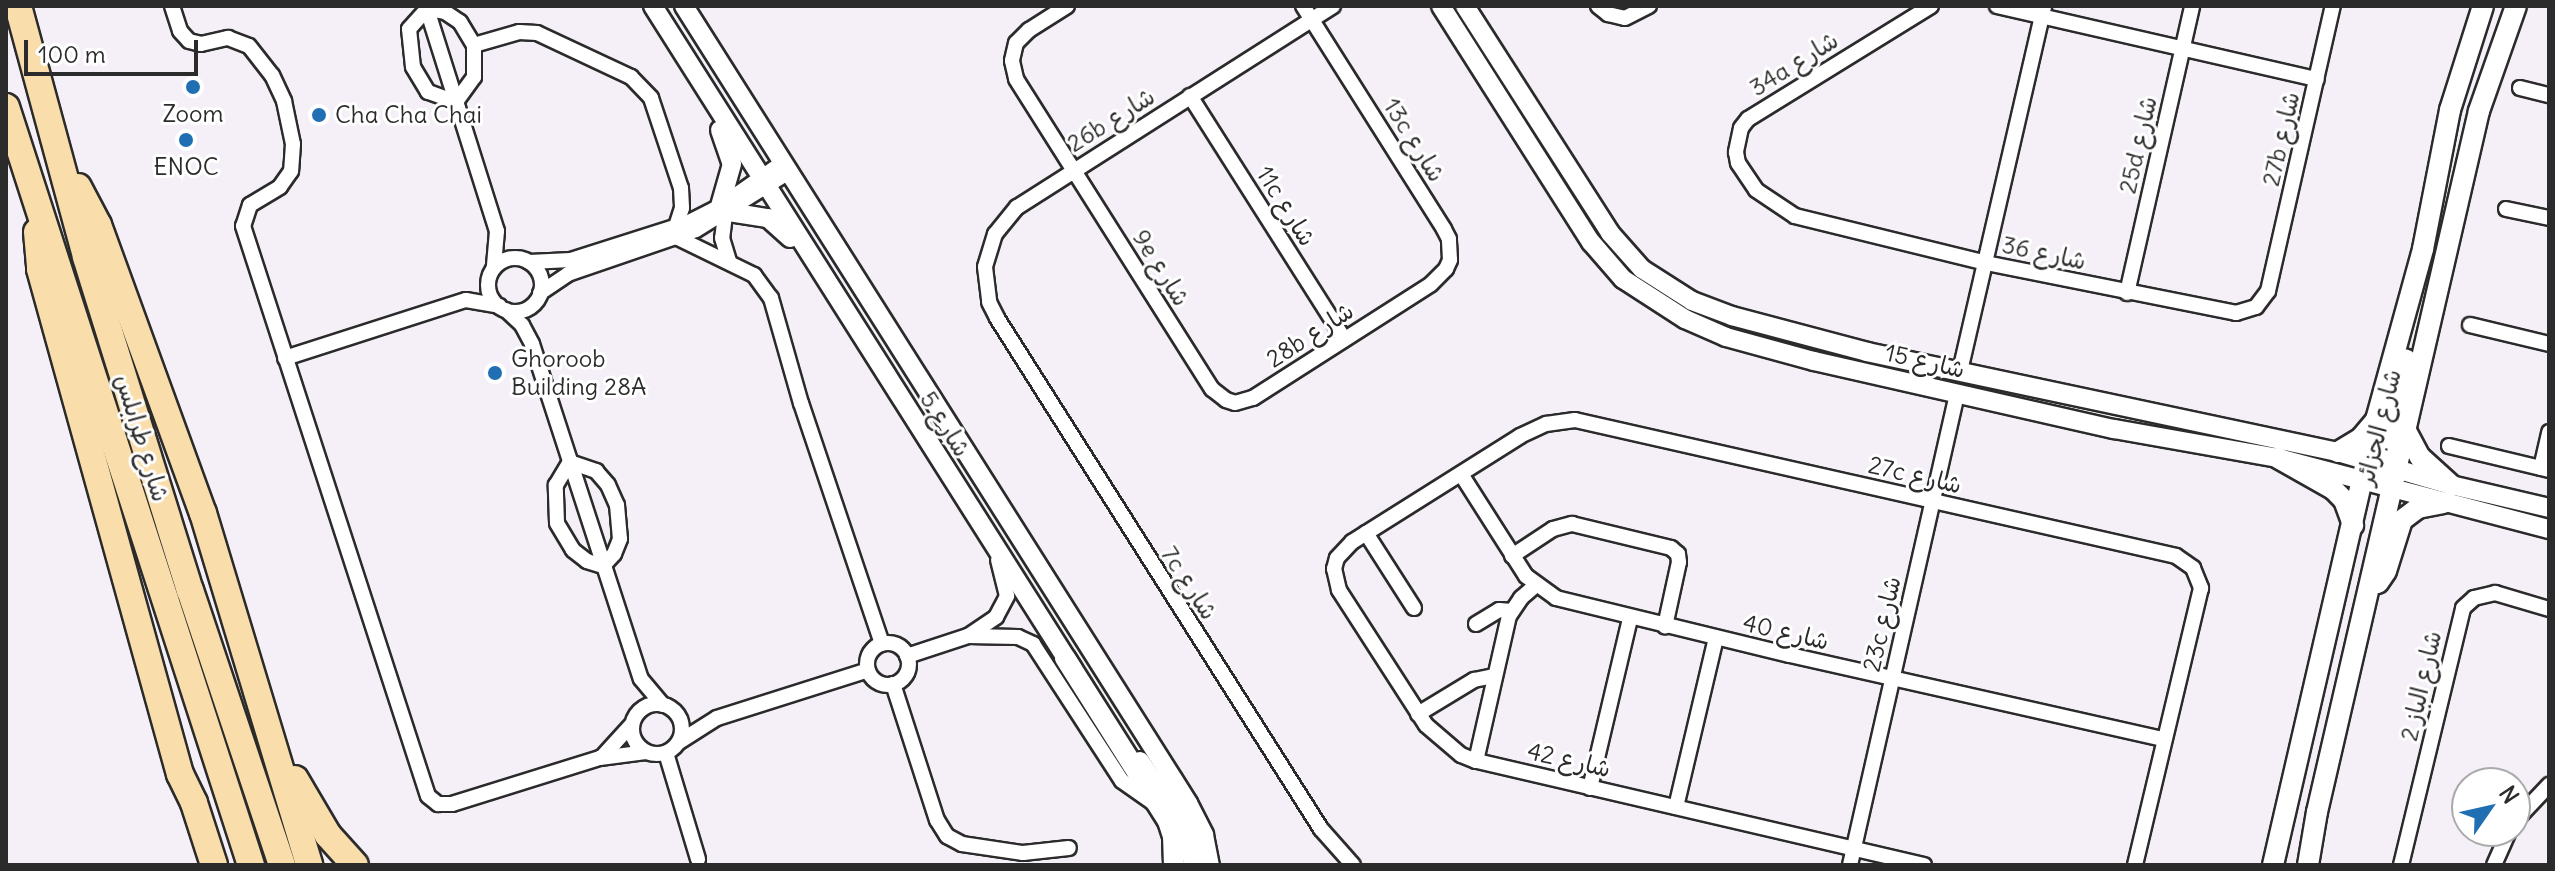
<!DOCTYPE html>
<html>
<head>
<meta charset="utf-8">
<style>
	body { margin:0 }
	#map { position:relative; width:2555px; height:871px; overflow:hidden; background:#f5eff8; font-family:Delius,"Playpen Sans Arabic",sans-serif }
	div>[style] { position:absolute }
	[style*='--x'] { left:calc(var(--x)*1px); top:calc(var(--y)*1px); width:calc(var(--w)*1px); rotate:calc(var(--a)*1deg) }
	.roads { filter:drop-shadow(2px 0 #2b2b2b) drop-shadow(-2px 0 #2b2b2b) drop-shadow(0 2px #2b2b2b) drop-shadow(0 -2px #2b2b2b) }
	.minor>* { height:14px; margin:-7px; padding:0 7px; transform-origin:7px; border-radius:7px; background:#fff }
	.minor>.ring { margin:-7px; padding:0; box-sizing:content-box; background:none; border:14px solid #fff; border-radius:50% }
	.tertiary>* { height:18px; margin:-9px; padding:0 9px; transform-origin:9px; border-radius:9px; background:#fff }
	.secondary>* { height:20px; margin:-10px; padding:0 10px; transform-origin:10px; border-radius:10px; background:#fff }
	.motorway>* { height:26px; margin:-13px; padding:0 13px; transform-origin:13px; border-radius:13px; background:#f9deab }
	.dots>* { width:22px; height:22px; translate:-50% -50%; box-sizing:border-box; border:4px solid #fff; border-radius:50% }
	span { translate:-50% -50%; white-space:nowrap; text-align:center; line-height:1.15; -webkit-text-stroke:6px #fff; paint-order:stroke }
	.street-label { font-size:24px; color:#2b2b2b }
	.poi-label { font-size:24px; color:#2b2b2b }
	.left { translate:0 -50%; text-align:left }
	.frame { position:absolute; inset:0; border:8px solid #2b2b2b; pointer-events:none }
	.north { position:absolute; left:2451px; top:767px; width:80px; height:80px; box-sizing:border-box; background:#fff; border:2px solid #aaa; border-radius:50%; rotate:56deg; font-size:22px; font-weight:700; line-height:32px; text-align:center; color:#2b2b2b }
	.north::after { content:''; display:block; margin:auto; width:28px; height:36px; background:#1f6fb2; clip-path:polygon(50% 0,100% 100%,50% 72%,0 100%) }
	.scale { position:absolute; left:24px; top:40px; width:174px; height:36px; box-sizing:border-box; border:4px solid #2b2b2b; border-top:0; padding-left:10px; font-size:24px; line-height:28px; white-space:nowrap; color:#2b2b2b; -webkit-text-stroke:6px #fff; paint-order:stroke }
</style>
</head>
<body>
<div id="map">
	<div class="roads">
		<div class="minor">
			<div style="--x:172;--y:6;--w:26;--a:72"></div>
			<div style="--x:180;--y:31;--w:13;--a:48"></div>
			<div style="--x:189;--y:41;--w:12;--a:14"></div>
			<div style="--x:201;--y:44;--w:28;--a:-13"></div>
			<div style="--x:228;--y:38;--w:22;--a:21"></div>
			<div style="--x:249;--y:46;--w:37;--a:52"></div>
			<div style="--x:272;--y:75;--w:29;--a:65"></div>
			<div style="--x:284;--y:101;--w:44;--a:78.2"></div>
			<div style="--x:293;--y:144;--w:27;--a:94"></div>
			<div style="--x:291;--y:171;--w:19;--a:125"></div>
			<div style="--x:280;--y:187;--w:35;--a:149"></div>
			<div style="--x:250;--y:205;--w:22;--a:108"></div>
			<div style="--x:243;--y:226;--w:599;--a:72.02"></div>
			<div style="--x:428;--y:796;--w:13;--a:39"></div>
			<div style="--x:438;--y:804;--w:14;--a:0"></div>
			<div style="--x:452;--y:804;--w:155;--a:-17.3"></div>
			<div style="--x:600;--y:758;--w:46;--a:-7.4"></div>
			<div style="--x:426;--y:6;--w:236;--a:72.5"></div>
			<div style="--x:497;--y:231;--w:37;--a:95"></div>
			<div style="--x:1067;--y:6;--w:45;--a:147.7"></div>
			<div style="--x:1029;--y:30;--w:18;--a:135"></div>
			<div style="--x:1016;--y:43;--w:18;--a:103"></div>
			<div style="--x:1012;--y:61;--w:18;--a:77"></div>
			<div style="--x:1016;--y:79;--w:367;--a:57.7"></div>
			<div style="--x:1212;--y:389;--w:18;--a:38"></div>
			<div style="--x:1226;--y:400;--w:9;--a:18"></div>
			<div style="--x:1235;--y:403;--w:19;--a:-16"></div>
			<div style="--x:1253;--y:398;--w:211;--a:-32.6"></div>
			<div style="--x:1431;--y:284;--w:21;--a:-45"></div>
			<div style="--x:1446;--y:269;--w:10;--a:-66"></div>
			<div style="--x:1450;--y:260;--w:21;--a:-93"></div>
			<div style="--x:1449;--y:239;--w:11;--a:-117"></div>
			<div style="--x:1444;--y:229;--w:264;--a:-122.3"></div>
			<div style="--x:1333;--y:6;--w:375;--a:147.5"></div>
			<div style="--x:1017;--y:207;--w:35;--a:129"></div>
			<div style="--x:995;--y:234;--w:34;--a:107"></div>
			<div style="--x:985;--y:267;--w:35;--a:83"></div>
			<div style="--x:989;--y:302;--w:18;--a:63"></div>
			<div style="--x:997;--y:318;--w:605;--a:57.62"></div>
			<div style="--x:1321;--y:829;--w:48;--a:48.4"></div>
			<div style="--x:1598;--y:6;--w:13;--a:39"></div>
			<div style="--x:1608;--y:14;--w:17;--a:13"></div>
			<div style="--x:1625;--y:18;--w:27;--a:-27"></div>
			<div style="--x:1931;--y:6;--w:215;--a:148.3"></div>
			<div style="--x:1748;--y:119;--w:11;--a:128"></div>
			<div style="--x:1741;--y:128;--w:25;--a:102"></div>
			<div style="--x:1736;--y:152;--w:11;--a:80"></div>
			<div style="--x:1738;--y:163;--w:32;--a:56"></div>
			<div style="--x:1756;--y:190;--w:47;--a:33.7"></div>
			<div style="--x:1795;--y:216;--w:197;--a:13.8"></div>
			<div style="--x:1986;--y:263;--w:255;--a:11.3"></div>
			<div style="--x:2236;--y:313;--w:21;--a:-17"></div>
			<div style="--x:2256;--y:307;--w:20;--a:-53"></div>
			<div style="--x:2268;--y:291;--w:292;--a:-77.2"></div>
			<div style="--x:1997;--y:6;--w:328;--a:12.9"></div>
			<div style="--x:427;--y:9;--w:18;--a:9"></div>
			<div style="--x:445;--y:12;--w:18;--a:34"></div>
			<div style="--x:460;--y:22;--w:27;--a:59"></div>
			<div style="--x:474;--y:45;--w:32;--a:90"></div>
			<div style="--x:474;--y:77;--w:31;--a:126"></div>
			<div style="--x:456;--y:102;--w:30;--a:-160"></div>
			<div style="--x:428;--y:92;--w:29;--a:-121"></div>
			<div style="--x:413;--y:67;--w:38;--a:-96"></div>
			<div style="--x:409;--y:29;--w:27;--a:-48"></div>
			<div style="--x:474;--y:45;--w:47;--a:-16.1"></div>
			<div style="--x:519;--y:32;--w:18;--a:3"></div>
			<div style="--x:537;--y:33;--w:104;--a:25.1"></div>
			<div style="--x:631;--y:77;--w:29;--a:46"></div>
			<div style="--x:651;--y:98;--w:95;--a:71.6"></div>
			<div style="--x:681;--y:188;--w:20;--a:87"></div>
			<div style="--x:682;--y:208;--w:20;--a:108"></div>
			<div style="--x:676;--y:227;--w:11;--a:80"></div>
			<div style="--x:678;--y:238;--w:85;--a:26"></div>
			<div style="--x:754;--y:275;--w:29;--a:54"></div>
			<div style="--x:771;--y:298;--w:109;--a:74.1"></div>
			<div style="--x:801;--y:403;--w:254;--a:71.4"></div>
			<div style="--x:2520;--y:88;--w:30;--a:14"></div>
			<div style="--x:1190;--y:96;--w:288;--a:57.6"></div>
			<div style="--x:2506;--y:209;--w:44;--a:11.8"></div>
			<div style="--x:725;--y:215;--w:23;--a:97"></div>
			<div style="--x:722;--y:238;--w:24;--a:73"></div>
			<div class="ring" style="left:488px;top:258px;width:40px;height:40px"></div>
			<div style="--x:529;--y:262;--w:42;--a:-2.7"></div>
			<div style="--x:571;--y:260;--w:122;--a:-17.7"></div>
			<div style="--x:687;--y:223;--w:37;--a:-27"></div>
			<div style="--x:720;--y:206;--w:77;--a:-34.9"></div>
			<div style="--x:540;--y:293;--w:34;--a:-34"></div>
			<div style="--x:568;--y:274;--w:135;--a:-19"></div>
			<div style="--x:696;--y:230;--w:110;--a:-31.9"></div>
			<div style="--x:2127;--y:293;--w:294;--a:-77.2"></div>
			<div style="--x:506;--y:310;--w:22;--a:43"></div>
			<div style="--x:522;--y:325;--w:21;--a:62"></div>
			<div style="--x:532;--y:344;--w:352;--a:72"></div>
			<div style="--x:641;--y:679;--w:34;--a:50"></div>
			<div style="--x:2470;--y:325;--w:81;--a:13.5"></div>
			<div style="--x:285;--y:358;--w:190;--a:-17.8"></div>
			<div style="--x:466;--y:300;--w:34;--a:10"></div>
			<div style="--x:1960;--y:371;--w:375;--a:-77"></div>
			<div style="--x:2449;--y:446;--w:103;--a:13.5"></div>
			<div style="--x:570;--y:462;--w:28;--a:19"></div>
			<div style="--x:596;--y:471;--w:18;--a:49"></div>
			<div style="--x:608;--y:485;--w:22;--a:66"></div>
			<div style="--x:617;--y:505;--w:34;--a:85"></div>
			<div style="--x:620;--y:539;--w:16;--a:112"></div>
			<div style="--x:614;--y:554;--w:16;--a:133"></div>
			<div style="--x:603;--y:566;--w:17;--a:-163"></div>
			<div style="--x:587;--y:561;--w:18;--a:-142"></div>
			<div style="--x:573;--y:550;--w:31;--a:-121"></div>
			<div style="--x:557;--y:523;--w:38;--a:-92"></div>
			<div style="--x:556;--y:485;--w:27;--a:-59"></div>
			<div style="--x:2541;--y:468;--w:37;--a:-77"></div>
			<div style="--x:1461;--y:474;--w:121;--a:57.5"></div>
			<div style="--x:1526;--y:576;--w:37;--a:36"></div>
			<div style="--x:1556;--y:598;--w:241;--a:13.7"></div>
			<div style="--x:1790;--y:655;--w:383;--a:12.7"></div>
			<div style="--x:1366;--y:533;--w:89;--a:57.4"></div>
			<div style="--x:1512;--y:556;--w:49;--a:-33.4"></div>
			<div style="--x:1553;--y:529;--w:20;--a:-15"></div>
			<div style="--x:1572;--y:524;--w:102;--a:13.6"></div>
			<div style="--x:1671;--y:548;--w:9;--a:41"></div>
			<div style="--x:1678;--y:554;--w:8;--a:83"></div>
			<div style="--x:1679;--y:562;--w:66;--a:102.3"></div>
			<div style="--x:1476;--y:624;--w:27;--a:-31"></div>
			<div style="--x:1499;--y:610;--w:13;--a:4"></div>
			<div style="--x:968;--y:636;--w:50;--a:1.1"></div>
			<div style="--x:1018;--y:637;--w:17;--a:25"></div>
			<div style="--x:1033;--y:644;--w:163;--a:57"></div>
			<div style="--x:1122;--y:781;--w:40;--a:34.9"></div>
			<div class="ring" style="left:867px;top:643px;width:28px;height:28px"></div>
			<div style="--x:907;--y:656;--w:64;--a:-18.2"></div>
			<div style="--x:968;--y:636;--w:34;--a:-34"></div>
			<div style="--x:996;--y:617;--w:24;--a:-62"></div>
			<div style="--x:1007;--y:596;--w:37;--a:-104"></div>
			<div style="--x:893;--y:684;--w:143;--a:72.1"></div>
			<div style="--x:937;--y:820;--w:19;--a:58"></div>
			<div style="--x:947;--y:836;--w:17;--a:28"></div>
			<div style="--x:962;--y:844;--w:62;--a:8.4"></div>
			<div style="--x:1023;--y:853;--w:46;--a:-6.2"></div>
			<div class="ring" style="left:632px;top:704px;width:36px;height:36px"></div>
			<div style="--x:1418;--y:714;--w:66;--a:-31.3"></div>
			<div style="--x:1474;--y:680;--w:21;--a:-11"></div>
			<div style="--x:679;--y:742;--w:45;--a:-32.3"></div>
			<div style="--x:717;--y:718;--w:158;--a:-17.6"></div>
			<div style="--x:666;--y:753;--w:111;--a:73.2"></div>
			<div style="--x:603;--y:756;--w:43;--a:-47.8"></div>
			<div style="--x:1476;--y:761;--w:149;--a:-77.2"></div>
			<div style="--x:1509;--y:616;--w:22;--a:-56"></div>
			<div style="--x:1521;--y:598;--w:18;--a:-41"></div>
			<div style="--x:1590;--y:788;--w:174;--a:-76.7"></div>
			<div style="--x:1676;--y:807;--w:174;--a:-76.7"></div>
			<div style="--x:2515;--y:821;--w:50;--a:-46.6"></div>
			<div style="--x:1850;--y:865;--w:484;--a:-77.2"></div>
			<div style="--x:1924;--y:865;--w:460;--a:-166.9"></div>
			<div style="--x:1476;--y:761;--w:16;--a:-158"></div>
			<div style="--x:1461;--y:755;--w:46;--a:-139.4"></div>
			<div style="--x:1426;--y:725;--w:161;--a:-122.8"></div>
			<div style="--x:1339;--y:590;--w:22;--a:-103"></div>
			<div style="--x:1334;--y:569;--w:11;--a:-75"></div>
			<div style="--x:1337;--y:558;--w:22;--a:-47"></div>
			<div style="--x:1352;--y:542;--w:199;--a:-32.2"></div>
			<div style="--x:1520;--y:436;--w:29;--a:-25"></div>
			<div style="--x:1546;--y:424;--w:29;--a:-8"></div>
			<div style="--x:1575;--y:420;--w:616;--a:12.75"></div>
			<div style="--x:2176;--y:556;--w:21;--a:35"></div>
			<div style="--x:2193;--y:568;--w:22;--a:68"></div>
			<div style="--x:2201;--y:588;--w:285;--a:103.4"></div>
			<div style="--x:2401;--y:865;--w:264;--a:-76.4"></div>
			<div style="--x:2463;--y:608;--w:15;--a:-42"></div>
			<div style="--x:2474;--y:598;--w:22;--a:-13"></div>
			<div style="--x:2495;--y:593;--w:56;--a:16.5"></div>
			<div style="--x:2494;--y:865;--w:37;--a:-66"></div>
		</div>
		<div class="tertiary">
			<div style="--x:653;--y:6;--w:785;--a:57.65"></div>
			<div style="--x:684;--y:6;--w:943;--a:57.69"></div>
			<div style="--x:1188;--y:803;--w:36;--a:63"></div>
			<div style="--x:1204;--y:835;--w:31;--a:79"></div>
			<div style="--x:1441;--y:6;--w:280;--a:57.6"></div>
			<div style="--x:1591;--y:242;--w:49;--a:49.1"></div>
			<div style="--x:1623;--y:279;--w:74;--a:32.8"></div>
			<div style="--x:1685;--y:319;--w:45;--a:23.7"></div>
			<div style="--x:1726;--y:337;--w:91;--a:15.3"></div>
			<div style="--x:1814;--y:361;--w:308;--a:12.8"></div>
			<div style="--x:2114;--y:429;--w:167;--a:10"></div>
			<div style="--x:2278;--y:458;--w:280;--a:14.7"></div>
			<div style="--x:1465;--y:6;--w:269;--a:57.4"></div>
			<div style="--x:1610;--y:233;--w:48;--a:48.4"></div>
			<div style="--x:1642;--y:269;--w:59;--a:32.6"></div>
			<div style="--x:1692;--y:301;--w:43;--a:20.6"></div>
			<div style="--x:1732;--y:316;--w:140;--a:14.9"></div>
			<div style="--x:1867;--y:352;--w:481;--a:12"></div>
			<div style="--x:2338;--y:452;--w:118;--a:16.3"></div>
			<div style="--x:2451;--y:485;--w:101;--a:13.2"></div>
			<div style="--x:720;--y:130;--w:36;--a:71"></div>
			<div style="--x:732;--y:164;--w:44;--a:105.9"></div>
			<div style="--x:729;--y:212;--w:39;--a:9"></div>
			<div style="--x:768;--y:218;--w:30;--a:42"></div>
			<div style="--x:1140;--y:761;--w:78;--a:55.5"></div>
			<div style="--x:1184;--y:825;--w:41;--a:76"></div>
		</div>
		<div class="secondary">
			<div style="--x:2406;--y:431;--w:30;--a:62"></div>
			<div style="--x:2420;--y:457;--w:42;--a:42.1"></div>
			<div style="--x:2338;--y:452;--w:27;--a:-31"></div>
			<div style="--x:2361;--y:438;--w:23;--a:-50"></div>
			<div style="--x:2278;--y:458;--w:63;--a:29.4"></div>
			<div style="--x:2333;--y:489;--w:16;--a:45"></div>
			<div style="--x:2344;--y:500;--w:27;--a:70"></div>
			<div style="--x:2385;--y:484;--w:18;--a:-96"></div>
			<div style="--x:2383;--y:466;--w:109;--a:-77.9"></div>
			<div style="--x:2378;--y:583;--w:14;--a:-56"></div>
			<div style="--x:2386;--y:571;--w:53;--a:-72.6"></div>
			<div style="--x:2402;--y:520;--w:20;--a:-37"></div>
			<div style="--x:2418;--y:508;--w:25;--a:-11"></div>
			<div style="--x:1065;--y:658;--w:193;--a:57.7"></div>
			<div style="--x:1168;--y:821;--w:16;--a:72"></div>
			<div style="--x:1173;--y:836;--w:29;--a:88"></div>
			<div style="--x:2273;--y:865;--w:457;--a:-77"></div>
			<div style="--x:2376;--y:420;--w:177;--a:-74.6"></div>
			<div style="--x:2423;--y:249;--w:142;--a:-79"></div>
			<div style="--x:2450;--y:110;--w:109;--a:-72.4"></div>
			<div style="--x:2308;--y:865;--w:54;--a:-80.4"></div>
			<div style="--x:2317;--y:812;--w:719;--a:-76.99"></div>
			<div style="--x:2479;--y:111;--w:111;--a:-70.6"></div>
		</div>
		<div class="motorway">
			<div style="--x:18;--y:6;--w:260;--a:74.8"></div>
			<div style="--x:86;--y:257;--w:349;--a:72.7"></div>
			<div style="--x:190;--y:590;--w:290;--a:71.5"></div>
			<div style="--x:6;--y:107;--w:797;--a:72.09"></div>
			<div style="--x:78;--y:187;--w:43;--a:62.2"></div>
			<div style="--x:98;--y:225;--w:307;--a:70"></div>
			<div style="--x:203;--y:513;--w:368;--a:73.2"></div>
			<div style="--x:37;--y:232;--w:37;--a:85"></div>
			<div style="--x:40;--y:269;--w:524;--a:74.51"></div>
			<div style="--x:180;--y:774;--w:32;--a:64"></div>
			<div style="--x:194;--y:803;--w:65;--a:72.1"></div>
			<div style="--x:295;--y:779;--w:65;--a:59.5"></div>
			<div style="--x:328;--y:835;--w:40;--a:48"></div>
		</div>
	</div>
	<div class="dots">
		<div style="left:193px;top:87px;background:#1f6fb2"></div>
		<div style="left:319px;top:115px;background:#1f6fb2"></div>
		<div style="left:186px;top:140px;background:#1f6fb2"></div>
		<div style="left:495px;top:373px;background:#1f6fb2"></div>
	</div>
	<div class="street-label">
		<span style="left:1794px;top:64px;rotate:-32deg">34a شارع</span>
		<span style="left:1111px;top:120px;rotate:-32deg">26b شارع</span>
		<span style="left:2281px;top:139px;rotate:-77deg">27b شارع</span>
		<span style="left:1414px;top:140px;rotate:58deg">13c شارع</span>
		<span style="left:2138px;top:145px;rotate:-77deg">25d شارع</span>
		<span style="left:1286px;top:206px;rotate:58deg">11c شارع</span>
		<span style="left:2044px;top:253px;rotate:12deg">شارع 36</span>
		<span style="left:1161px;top:268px;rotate:58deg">9e شارع</span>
		<span style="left:1310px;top:335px;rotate:-33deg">28b شارع</span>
		<span style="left:1925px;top:361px;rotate:13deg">شارع 15</span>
		<span style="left:945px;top:424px;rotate:58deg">شارع 5</span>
		<span style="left:2379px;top:427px;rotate:-76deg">شارع الجزائر</span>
		<span style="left:142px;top:438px;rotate:73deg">شارع طرابلس</span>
		<span style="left:1915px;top:475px;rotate:13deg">27c شارع</span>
		<span style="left:1189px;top:583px;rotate:57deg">7c شارع</span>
		<span style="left:1882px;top:624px;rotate:-77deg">23c شارع</span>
		<span style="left:1786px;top:632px;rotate:13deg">شارع 40</span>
		<span style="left:2421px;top:686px;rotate:-77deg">شارع الباز 2</span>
		<span style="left:1569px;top:760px;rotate:13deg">شارع 42</span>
	</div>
	<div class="poi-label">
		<span style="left:193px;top:114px">Zoom</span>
		<span class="left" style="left:335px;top:115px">Cha Cha Chai</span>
		<span style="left:186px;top:167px">ENOC</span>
		<span class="left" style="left:511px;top:373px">Ghoroob<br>Building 28A</span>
	</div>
	<div class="frame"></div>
	<div class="north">N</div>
	<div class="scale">100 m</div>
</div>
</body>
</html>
